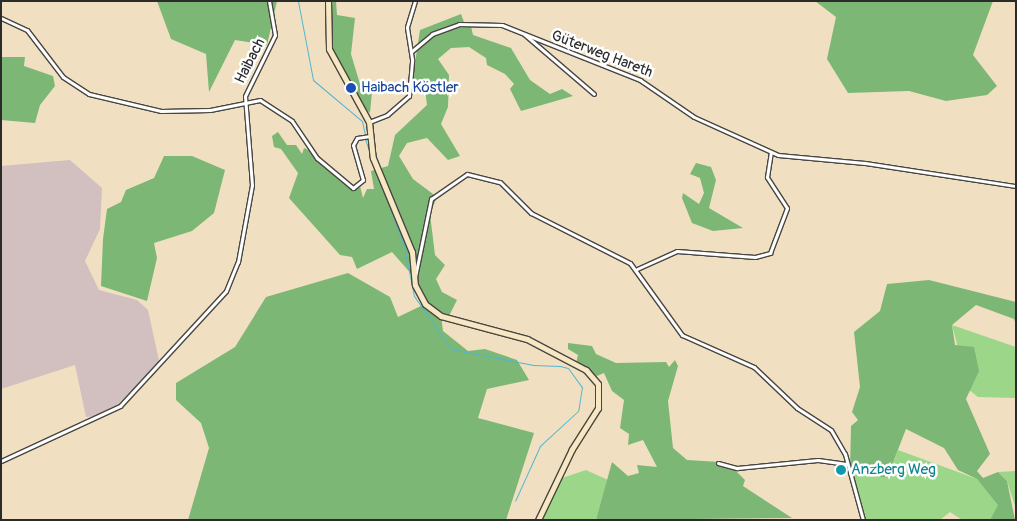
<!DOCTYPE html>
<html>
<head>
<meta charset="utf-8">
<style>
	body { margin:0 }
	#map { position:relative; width:1017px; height:521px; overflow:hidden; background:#f0e0c1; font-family:Pangolin,sans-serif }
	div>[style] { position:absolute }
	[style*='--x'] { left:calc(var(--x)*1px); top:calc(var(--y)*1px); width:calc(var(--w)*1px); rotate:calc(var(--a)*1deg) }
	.industrial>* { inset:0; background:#d2bfbf }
	.green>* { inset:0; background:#9cd689 }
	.forest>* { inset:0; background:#7db775 }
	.stream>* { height:1px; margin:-0.5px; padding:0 0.5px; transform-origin:0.5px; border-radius:0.5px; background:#51b6d0 }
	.roads { filter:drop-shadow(1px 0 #494642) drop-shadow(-1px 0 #494642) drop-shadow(0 1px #494642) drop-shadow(0 -1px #494642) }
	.street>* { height:3px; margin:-1.5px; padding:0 1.5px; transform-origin:1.5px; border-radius:1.5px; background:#fff }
	.secondary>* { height:5px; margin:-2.5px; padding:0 2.5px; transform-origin:2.5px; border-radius:2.5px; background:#f7e8c3 }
	.dots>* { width:14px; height:14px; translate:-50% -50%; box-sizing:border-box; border:2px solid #fff; border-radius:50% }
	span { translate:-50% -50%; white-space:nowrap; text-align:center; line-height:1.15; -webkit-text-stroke:5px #fff; paint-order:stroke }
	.street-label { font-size:15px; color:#2b2b2b }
	.transit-label { font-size:15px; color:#164399 }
	.left { translate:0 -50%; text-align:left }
	.culture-label { font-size:15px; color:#0d838f }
	.frame { position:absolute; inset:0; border:2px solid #2b2b2b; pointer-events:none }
</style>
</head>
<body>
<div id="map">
	<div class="industrial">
		<div style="clip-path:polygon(70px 160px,102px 188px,100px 229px,85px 261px,99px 290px,137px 300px,148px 310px,160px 365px,106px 415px,86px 417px,75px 365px,1px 389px,1px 166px)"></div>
	</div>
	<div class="green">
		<div style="clip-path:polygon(952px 325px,1016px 347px,1016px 398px,978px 397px,969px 390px)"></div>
		<div style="clip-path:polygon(898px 450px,977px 479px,999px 505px,990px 520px,962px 520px,950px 512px,940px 520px,865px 520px,850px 471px,887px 478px)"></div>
		<div style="clip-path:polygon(586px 470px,608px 480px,596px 520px,542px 520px,559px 479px)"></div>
		<div style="clip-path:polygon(1016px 471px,1016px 509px,1007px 481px,998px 472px)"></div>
	</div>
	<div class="forest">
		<div style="clip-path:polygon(157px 1px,277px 1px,267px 45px,235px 40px,209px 92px,206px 54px,171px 39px)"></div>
		<div style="clip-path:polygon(332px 1px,336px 1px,337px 15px,355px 18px,351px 54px,360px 84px,372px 92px,370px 113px,359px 103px,330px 48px)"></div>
		<div style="clip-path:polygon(815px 1px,993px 1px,973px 55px,997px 86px,987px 95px,946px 101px,909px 91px,848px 93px,827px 59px,836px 17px)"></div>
		<div style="clip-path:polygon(461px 14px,464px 22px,470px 22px,473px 35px,511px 48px,530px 80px,550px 94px,562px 89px,573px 96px,521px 111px,510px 89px,514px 84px,505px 74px,487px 65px,486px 58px,469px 47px,451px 48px,438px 59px,449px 75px,448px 107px,441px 124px,460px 156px,448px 160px,427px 138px,407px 143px,399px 156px,413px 179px,437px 197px,430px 214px,435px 255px,445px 265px,436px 279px,442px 292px,457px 300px,448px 318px,441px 316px,443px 331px,468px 351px,485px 349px,517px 360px,529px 380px,487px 389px,478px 418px,534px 433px,506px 520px,188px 520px,209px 448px,201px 423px,176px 400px,176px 383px,235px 347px,266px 297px,348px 273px,390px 297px,398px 317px,425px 304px,414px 277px,392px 252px,357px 269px,352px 257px,340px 255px,289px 198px,298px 173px,281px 149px,274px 147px,272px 136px,278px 132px,287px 145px,296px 145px,302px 154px,304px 148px,311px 151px,354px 188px,360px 186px,363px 198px,367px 189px,374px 189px,371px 171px,388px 166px,395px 135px,427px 105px,424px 82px,412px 82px,420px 30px)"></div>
		<div style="clip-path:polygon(1px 57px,25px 57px,24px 66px,53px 76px,55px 86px,40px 105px,35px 123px,1px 120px)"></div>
		<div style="clip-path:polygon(164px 156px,192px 156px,225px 170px,214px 213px,192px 231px,154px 243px,157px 258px,147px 301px,101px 286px,103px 239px,107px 209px,121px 202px,126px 190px,154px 178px)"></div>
		<div style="clip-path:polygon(696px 163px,711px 167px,716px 180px,709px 208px,743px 228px,713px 231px,692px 223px,682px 198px,683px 193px,699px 204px,704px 193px,700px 178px,690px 174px)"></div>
		<div style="clip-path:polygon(929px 280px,1016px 302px,1016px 325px,1014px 319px,976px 305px,952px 325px,955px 345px,974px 347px,979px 371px,966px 399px,990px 454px,977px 471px,983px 478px,998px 472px,1007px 481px,1015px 520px,990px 520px,998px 505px,977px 479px,958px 470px,944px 448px,906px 429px,887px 478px,850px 471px,851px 426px,858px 420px,852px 412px,860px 387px,854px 332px,880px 311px,887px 284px)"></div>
		<div style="clip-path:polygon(568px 343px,592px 346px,596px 354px,616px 363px,666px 362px,669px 367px,675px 360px,678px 366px,668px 401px,673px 448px,687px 460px,720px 462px,736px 471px,745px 480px,743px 486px,792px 518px,596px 520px,612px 462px,628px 476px,639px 473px,637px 465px,657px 467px,643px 440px,628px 445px,629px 434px,620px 428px,624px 400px,612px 391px,604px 373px,597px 376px,576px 363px,578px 355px,568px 349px)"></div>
	</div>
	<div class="stream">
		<div style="--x:298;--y:1;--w:80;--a:79.2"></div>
		<div style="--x:313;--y:80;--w:64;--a:39.9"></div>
		<div style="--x:362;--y:121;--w:14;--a:78"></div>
		<div style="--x:365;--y:139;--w:114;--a:70"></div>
		<div style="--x:404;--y:246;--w:51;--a:78.7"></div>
		<div style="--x:414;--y:296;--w:65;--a:55.1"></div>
		<div style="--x:451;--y:349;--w:84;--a:11"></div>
		<div style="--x:533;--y:365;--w:27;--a:2"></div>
		<div style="--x:560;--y:366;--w:8;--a:14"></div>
		<div style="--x:568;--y:368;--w:24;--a:54"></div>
		<div style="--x:582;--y:387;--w:24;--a:99"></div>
		<div style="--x:578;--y:411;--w:52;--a:137.4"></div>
		<div style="--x:540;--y:446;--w:60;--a:114.4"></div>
	</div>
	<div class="roads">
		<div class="street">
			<div style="--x:1;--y:18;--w:29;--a:25"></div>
			<div style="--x:27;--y:30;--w:59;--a:52.5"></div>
			<div style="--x:63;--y:77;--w:31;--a:33"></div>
			<div style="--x:89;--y:94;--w:74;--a:13.3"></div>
			<div style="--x:161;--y:111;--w:49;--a:-1.2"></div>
			<div style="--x:210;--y:110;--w:51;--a:-11.3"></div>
			<div style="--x:260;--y:100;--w:38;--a:33"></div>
			<div style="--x:292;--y:121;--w:45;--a:56"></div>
			<div style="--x:317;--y:158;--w:47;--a:39.8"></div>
			<div style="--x:353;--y:188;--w:13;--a:-39"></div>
			<div style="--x:363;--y:180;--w:36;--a:-106"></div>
			<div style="--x:353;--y:145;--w:8;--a:-60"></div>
			<div style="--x:357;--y:138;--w:13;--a:-9"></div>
			<div style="--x:524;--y:34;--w:92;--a:40.6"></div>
			<div style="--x:412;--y:51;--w:26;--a:-40"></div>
			<div style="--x:432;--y:34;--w:29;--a:-20"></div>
			<div style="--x:459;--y:24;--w:43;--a:1.3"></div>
			<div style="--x:502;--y:25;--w:149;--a:21.7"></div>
			<div style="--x:640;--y:80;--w:65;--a:34.4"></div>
			<div style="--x:694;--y:117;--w:92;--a:24.3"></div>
			<div style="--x:778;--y:155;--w:87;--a:5.3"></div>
			<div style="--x:865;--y:163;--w:153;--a:8.7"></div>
			<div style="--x:369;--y:122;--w:19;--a:-21"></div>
			<div style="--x:387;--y:115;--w:29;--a:-41"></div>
			<div style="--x:409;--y:96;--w:37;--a:-85"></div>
			<div style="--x:412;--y:59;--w:32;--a:-99"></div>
			<div style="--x:407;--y:27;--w:27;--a:-73"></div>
			<div style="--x:637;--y:269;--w:44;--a:-24.2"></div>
			<div style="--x:677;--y:251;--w:78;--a:4.4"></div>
			<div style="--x:755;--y:257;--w:16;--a:-15"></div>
			<div style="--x:770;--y:253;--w:48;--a:-69.3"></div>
			<div style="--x:787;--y:208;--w:37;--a:-123"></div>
			<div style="--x:767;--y:177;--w:25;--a:-81"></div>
			<div style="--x:415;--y:277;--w:80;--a:-78.4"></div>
			<div style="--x:431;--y:199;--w:44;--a:-34.8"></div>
			<div style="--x:467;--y:174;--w:34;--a:14"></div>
			<div style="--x:500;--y:182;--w:44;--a:45"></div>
			<div style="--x:531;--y:213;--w:111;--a:26.8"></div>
			<div style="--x:630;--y:263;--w:89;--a:54.2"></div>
			<div style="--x:682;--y:335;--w:79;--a:24"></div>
			<div style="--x:754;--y:367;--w:59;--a:43.6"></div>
			<div style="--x:797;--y:408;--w:40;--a:32.9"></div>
			<div style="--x:831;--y:430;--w:28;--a:60"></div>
			<div style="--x:845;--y:454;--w:68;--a:74.7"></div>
			<div style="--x:1;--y:461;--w:131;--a:-24.8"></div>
			<div style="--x:120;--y:406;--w:156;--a:-47.3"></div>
			<div style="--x:226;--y:291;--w:31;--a:-68"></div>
			<div style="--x:238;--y:262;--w:78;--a:-79.7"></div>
			<div style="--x:252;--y:185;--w:89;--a:-94.5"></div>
			<div style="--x:245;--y:96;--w:68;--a:-63.8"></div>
			<div style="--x:275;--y:35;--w:35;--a:-100"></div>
			<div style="--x:718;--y:463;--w:20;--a:15"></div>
			<div style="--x:737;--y:468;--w:81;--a:-5.6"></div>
			<div style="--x:818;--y:460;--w:29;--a:8"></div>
		</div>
		<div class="secondary">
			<div style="--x:328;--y:1;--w:48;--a:88.8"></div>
			<div style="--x:329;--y:49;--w:83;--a:61.3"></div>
			<div style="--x:369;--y:122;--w:36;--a:84"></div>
			<div style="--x:373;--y:158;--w:102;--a:67.5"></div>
			<div style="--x:412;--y:252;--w:33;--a:85"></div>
			<div style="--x:415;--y:285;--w:21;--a:62"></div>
			<div style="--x:425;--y:304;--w:20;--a:37"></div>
			<div style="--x:441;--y:316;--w:89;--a:15"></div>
			<div style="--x:527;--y:339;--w:67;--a:27.7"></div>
			<div style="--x:586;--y:370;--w:18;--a:49"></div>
			<div style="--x:598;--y:384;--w:24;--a:90"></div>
			<div style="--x:598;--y:408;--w:49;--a:122.4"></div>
			<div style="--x:572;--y:449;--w:79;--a:115.6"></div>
		</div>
	</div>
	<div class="dots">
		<div style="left:351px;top:88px;background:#1a4fb4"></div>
		<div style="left:841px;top:470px;background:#0f9aa8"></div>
	</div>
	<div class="street-label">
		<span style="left:602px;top:54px;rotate:21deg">Güterweg Hareth</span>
		<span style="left:250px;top:61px;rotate:-63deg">Haibach</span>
	</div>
	<div class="transit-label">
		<span class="left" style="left:361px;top:88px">Haibach Köstler</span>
	</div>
	<div class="culture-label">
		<span class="left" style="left:851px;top:470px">Anzberg Weg</span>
	</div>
	<div class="frame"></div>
</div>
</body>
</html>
